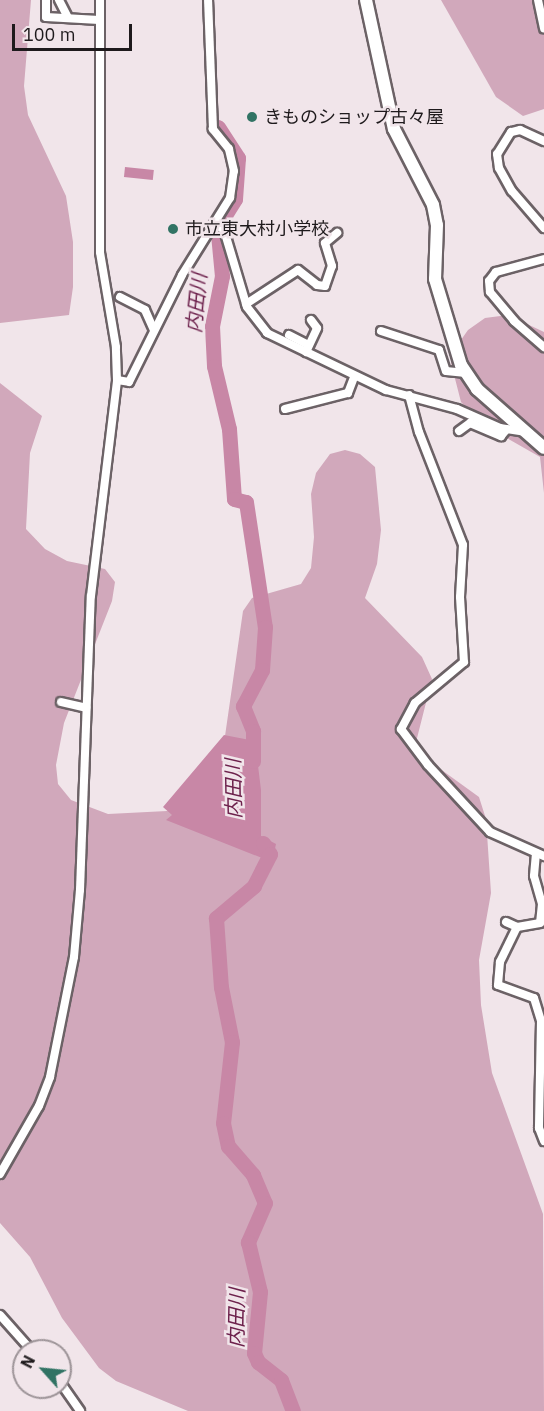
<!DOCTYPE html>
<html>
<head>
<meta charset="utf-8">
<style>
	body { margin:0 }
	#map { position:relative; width:544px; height:1411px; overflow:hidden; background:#f1e5ea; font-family:"IBM Plex Sans","Noto Sans JP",sans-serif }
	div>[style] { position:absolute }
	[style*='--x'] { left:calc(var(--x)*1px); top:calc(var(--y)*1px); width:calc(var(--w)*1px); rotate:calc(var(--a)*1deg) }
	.green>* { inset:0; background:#d1a8bb }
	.water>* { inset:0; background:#c887a6; transform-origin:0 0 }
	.river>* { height:15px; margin:-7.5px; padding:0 7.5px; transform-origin:7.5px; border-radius:7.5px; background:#c887a6 }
	.roads { filter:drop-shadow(2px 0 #6c6266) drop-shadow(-2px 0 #6c6266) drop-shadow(0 2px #6c6266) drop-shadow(0 -2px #6c6266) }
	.street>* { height:8px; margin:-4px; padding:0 4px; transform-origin:4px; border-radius:4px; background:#fff }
	.secondary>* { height:12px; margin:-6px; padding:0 6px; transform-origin:6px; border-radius:6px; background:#fff }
	.dots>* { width:16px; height:16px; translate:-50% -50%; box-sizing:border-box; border:3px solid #f1e5ea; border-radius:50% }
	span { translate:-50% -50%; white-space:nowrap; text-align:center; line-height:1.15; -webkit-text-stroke:5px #f1e5ea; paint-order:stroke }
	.poi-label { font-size:18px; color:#1e1a1c }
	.left { translate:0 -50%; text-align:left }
	.water-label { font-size:20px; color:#6d214c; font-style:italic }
	.north { position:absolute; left:12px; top:1339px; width:60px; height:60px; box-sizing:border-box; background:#f1e5ea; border:2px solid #9d9498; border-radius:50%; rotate:297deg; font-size:16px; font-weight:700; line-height:24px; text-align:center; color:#1e1a1c }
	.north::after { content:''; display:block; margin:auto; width:21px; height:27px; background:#317364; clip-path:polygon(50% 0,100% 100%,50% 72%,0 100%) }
	.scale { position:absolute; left:12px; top:24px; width:120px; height:27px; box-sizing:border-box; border:3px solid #1e1a1c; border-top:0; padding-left:8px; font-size:18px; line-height:21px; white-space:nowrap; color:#1e1a1c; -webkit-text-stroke:4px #f1e5ea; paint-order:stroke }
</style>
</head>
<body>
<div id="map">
	<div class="green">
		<div style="clip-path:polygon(0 0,31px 0,24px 86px,28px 115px,66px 196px,73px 242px,73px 287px,69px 315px,0 323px)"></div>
		<div style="clip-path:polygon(441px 0,544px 0,544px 109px,523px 116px,496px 97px)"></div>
		<div style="clip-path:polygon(508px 315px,544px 332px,544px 493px,540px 457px,479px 422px,461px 402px,451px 363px,456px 347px,468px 330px,485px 318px)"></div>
		<div style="clip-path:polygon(0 383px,42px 416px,30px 453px,26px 529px,45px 549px,67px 561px,105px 569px,115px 582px,112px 601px,64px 723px,56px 765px,58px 784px,71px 800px,108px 814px,167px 811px,188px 803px,225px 736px,243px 611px,252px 598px,301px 584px,311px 568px,314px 537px,311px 494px,316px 473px,330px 454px,345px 450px,360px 454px,375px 467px,381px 530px,377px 564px,365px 598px,422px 657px,432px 679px,414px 750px,479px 797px,486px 819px,491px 893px,479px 960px,481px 1005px,492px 1073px,543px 1214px,544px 1411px,188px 1411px,116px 1381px,99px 1368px,62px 1318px,30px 1257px,0 1223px)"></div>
	</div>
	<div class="water">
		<div style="left:125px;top:167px;width:29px;height:10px;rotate:6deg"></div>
		<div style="clip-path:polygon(224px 735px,255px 741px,261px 790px,261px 836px,276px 844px,272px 862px,166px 820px,172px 815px,163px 807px)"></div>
	</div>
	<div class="river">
		<div style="--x:218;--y:127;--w:37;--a:57"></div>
		<div style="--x:238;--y:158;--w:41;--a:94.2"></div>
		<div style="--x:235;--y:199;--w:25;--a:122"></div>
		<div style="--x:218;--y:234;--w:42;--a:84.6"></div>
		<div style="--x:222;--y:276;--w:51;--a:101.3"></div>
		<div style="--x:212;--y:326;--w:40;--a:87.1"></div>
		<div style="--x:214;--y:366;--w:65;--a:76.6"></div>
		<div style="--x:229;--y:429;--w:70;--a:85.9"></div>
		<div style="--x:234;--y:499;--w:12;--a:14"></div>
		<div style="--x:246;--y:502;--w:126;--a:81.4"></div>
		<div style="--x:265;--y:627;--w:43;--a:94"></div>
		<div style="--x:262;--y:670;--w:41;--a:117.8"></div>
		<div style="--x:243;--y:706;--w:27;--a:68"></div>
		<div style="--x:253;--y:731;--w:30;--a:90"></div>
		<div style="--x:263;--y:843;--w:13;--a:58"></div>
		<div style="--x:270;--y:854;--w:36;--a:117"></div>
		<div style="--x:254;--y:886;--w:50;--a:139.9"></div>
		<div style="--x:216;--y:918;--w:69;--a:85.9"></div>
		<div style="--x:221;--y:987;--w:56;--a:78.7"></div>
		<div style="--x:232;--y:1042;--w:81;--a:96.3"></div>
		<div style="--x:223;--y:1123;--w:24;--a:78"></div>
		<div style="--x:228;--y:1146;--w:38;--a:49"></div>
		<div style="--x:253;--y:1175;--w:30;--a:67"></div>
		<div style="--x:265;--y:1203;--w:43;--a:113.6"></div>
		<div style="--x:248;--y:1242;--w:51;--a:76.5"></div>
		<div style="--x:260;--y:1292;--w:61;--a:95.6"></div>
		<div style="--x:254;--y:1353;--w:10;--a:66"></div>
		<div style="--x:258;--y:1362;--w:29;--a:38"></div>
		<div style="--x:281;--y:1380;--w:33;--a:69"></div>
	</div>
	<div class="roads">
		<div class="street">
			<div style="--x:46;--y:0;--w:17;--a:90"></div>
			<div style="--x:46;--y:17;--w:53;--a:3.2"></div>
			<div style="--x:59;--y:0;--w:20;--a:63"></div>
			<div style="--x:538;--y:0;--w:29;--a:78"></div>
			<div style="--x:544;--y:141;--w:26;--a:-155"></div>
			<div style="--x:520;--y:130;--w:9;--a:167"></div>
			<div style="--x:511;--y:132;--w:26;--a:122"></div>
			<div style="--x:497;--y:154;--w:14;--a:82"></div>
			<div style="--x:499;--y:168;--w:26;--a:61"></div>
			<div style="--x:512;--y:191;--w:49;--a:49.1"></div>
			<div style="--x:216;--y:224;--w:10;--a:37"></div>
			<div style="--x:224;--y:230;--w:80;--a:73.4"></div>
			<div style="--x:247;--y:307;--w:33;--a:52"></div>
			<div style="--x:267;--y:333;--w:132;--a:25.6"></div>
			<div style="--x:386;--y:390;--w:73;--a:15"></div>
			<div style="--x:457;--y:409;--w:47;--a:23.8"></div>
			<div style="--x:500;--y:428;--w:25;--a:9"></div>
			<div style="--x:544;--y:259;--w:50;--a:164.8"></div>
			<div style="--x:496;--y:272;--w:11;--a:128"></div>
			<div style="--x:489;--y:281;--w:11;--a:85"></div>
			<div style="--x:490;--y:292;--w:38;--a:50"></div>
			<div style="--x:514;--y:321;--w:40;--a:41"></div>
			<div style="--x:120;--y:297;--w:28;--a:27"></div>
			<div style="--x:145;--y:310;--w:22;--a:66"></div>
			<div style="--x:246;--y:304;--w:62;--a:-33.2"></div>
			<div style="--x:298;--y:270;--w:24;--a:38"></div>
			<div style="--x:317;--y:285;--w:8;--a:7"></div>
			<div style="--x:325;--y:286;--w:21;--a:-71"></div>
			<div style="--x:332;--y:266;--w:24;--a:-107"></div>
			<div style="--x:325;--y:243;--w:16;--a:-40"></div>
			<div style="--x:381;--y:331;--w:61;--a:18.1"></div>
			<div style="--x:439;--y:350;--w:22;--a:72"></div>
			<div style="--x:446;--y:371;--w:20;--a:6"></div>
			<div style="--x:289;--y:335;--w:22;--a:27"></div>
			<div style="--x:306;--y:352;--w:26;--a:-65"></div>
			<div style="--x:317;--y:328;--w:10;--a:-127"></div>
			<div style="--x:117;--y:380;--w:12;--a:9"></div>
			<div style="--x:129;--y:382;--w:119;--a:-63.6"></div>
			<div style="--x:182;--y:275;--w:91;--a:-58.1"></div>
			<div style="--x:230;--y:198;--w:27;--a:-82"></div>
			<div style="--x:234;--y:171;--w:23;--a:-103"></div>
			<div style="--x:229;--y:149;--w:26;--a:-129"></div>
			<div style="--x:213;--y:129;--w:129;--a:-92.2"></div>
			<div style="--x:409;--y:395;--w:38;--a:75"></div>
			<div style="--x:419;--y:432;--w:121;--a:68.7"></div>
			<div style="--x:463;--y:545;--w:52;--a:93.3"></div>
			<div style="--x:460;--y:597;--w:65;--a:86.5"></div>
			<div style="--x:464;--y:662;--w:64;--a:140.1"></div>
			<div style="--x:415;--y:703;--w:30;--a:118"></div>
			<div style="--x:401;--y:729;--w:45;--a:53.1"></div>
			<div style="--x:428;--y:765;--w:91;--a:47.2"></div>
			<div style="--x:490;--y:832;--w:59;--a:24"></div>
			<div style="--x:285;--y:409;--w:65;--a:-14.3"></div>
			<div style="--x:348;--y:393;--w:17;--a:-69"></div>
			<div style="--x:459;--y:431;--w:14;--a:-36"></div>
			<div style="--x:470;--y:423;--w:34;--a:23"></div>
			<div style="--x:501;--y:436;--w:9;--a:-49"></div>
			<div style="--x:61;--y:702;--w:26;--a:13"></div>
			<div style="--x:536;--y:853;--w:23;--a:95"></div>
			<div style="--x:534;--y:876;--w:29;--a:74"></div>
			<div style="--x:542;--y:904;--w:19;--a:96"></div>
			<div style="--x:540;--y:923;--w:23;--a:170"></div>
			<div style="--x:517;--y:927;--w:39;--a:116"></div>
			<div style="--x:500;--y:962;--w:23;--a:95"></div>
			<div style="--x:498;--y:985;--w:38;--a:20"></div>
			<div style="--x:534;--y:998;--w:24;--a:73"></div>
			<div style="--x:541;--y:1021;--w:107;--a:91.1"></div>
			<div style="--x:539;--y:1128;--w:14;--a:69"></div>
			<div style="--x:506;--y:922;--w:12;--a:24"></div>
			<div style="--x:0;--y:1174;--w:78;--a:-60.2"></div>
			<div style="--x:39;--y:1106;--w:31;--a:-69"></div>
			<div style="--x:50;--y:1077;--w:122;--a:-78.7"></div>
			<div style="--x:74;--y:957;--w:67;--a:-84.9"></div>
			<div style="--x:80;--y:890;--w:294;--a:-87.9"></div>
			<div style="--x:91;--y:596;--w:218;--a:-83.1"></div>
			<div style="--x:117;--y:380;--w:33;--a:-92"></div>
			<div style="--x:116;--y:347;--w:96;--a:-99.6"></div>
			<div style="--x:100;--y:252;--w:252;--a:-90"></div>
			<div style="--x:0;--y:1315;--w:48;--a:48.4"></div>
			<div style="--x:60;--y:1382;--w:35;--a:55"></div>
		</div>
		<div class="secondary">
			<div style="--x:366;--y:0;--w:132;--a:77.8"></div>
			<div style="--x:394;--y:129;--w:85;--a:62.8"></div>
			<div style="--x:433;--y:205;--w:20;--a:79"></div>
			<div style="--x:437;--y:225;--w:54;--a:92.1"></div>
			<div style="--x:435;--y:279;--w:90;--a:73.2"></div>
			<div style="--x:461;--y:365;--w:29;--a:56"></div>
			<div style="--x:477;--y:389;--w:89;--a:41.4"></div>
		</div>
	</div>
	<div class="dots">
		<div style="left:252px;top:117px;background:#317364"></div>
		<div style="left:173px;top:229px;background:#317364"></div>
	</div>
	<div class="poi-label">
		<span class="left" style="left:264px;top:117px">きものショップ古々屋</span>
		<span class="left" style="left:185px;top:229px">市立東大村小学校</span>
	</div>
	<div class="water-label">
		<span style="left:196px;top:303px;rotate:-84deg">内田川</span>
		<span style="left:233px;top:789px;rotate:-91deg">内田川</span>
		<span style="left:236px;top:1318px;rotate:-89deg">内田川</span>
	</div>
	<div class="north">N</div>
	<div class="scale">100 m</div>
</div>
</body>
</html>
